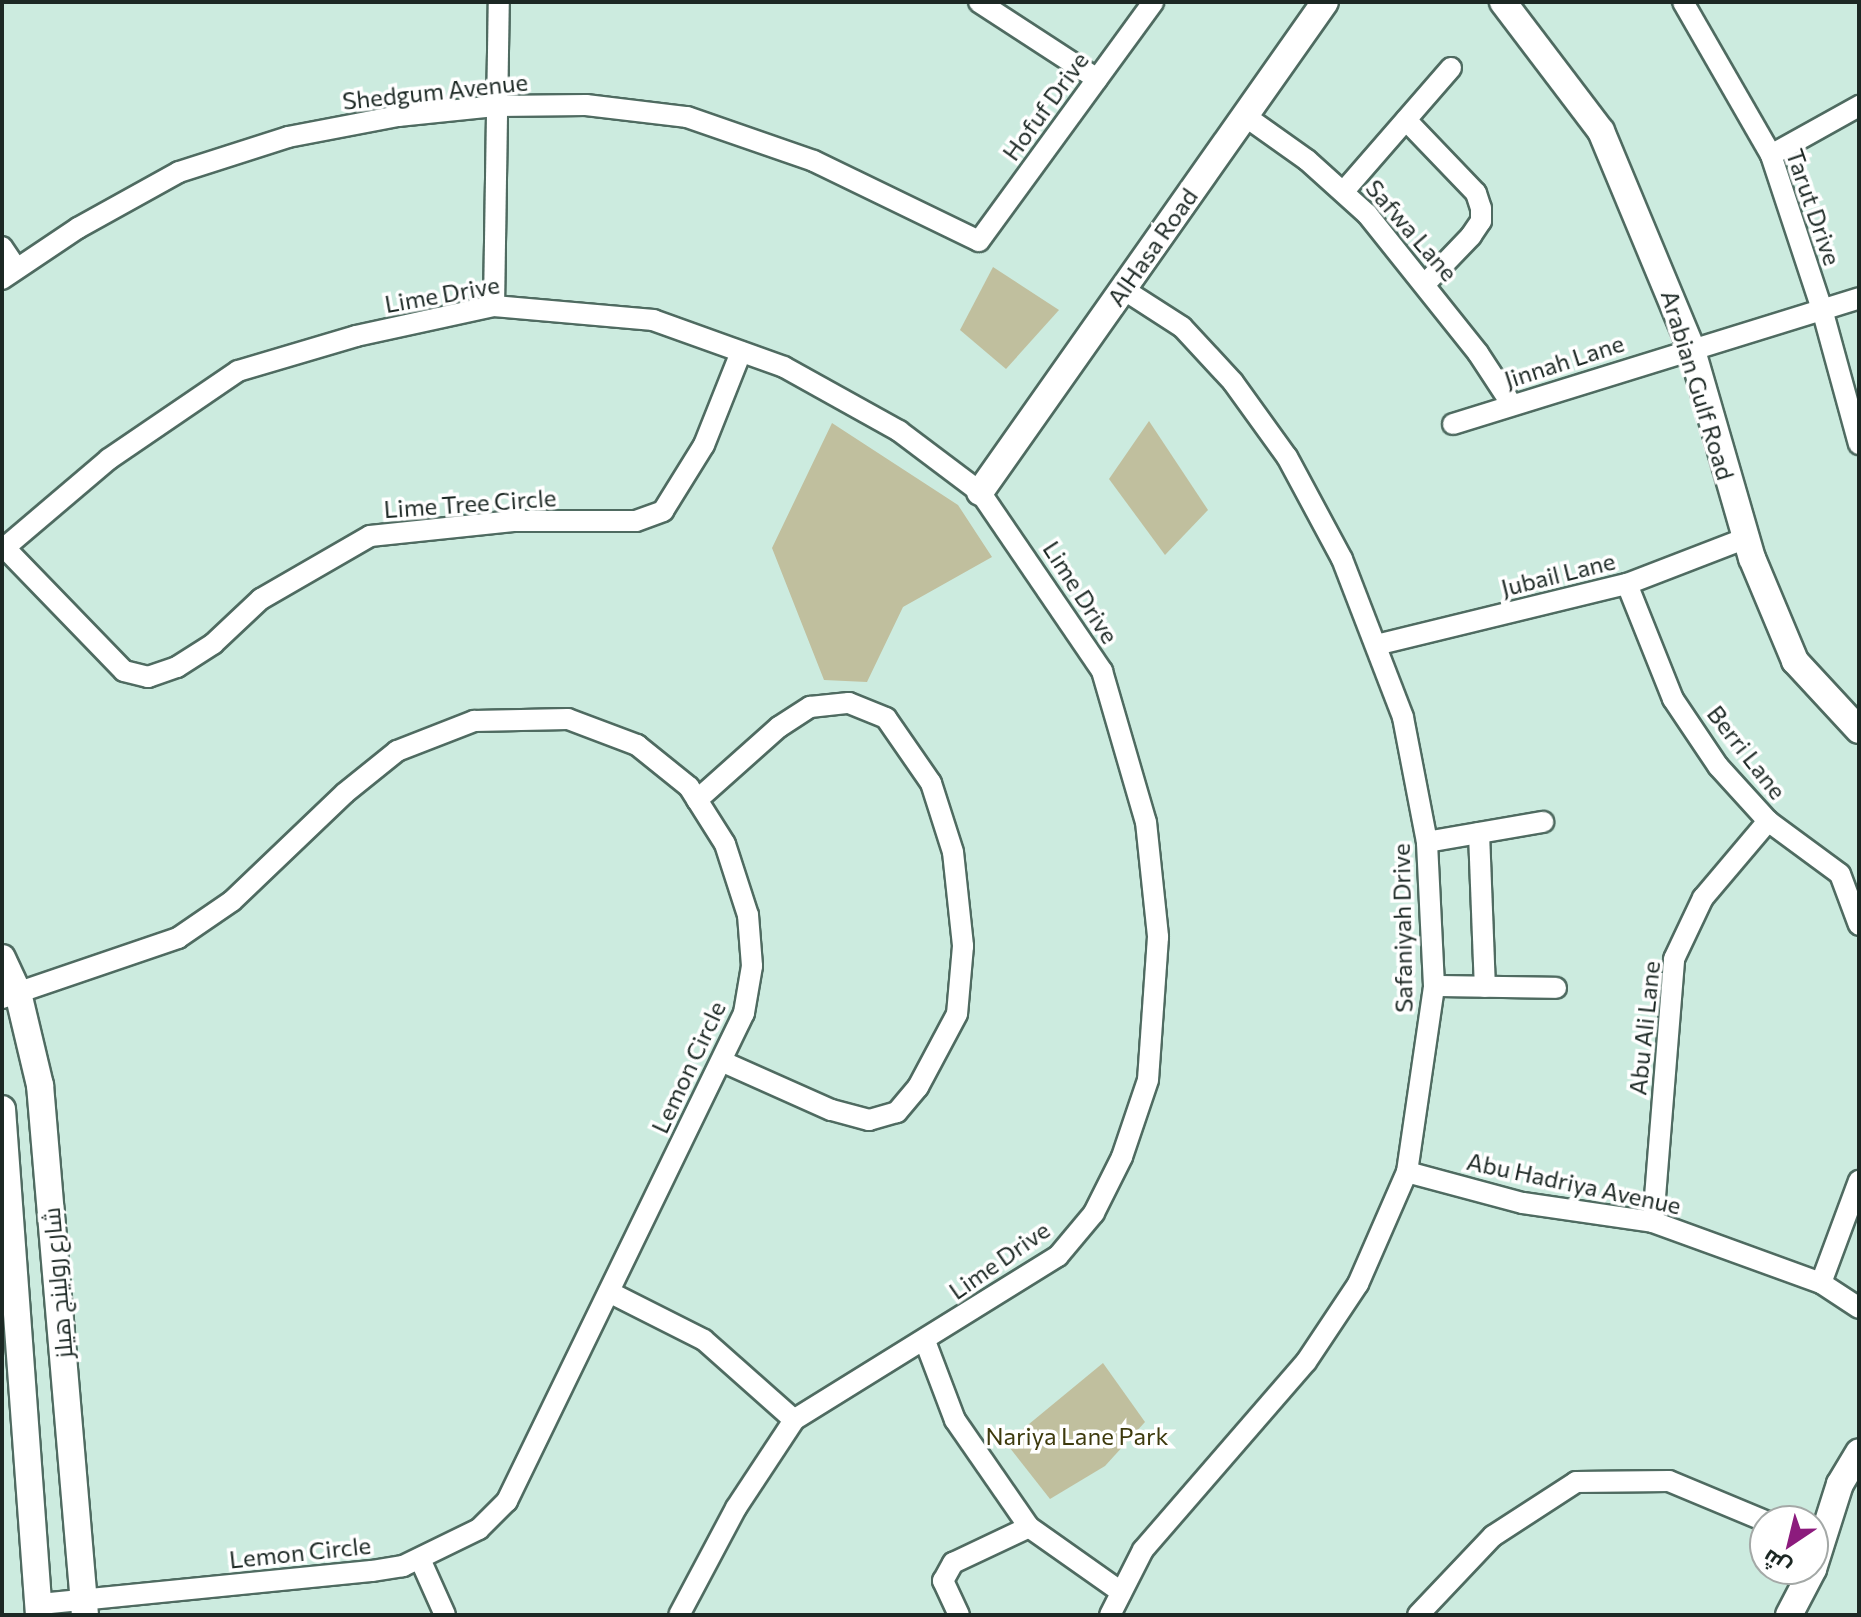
<!DOCTYPE html>
<html>
<head>
<meta charset="utf-8">
<style>
	body { margin:0 }
	#map { position:relative; width:1861px; height:1617px; overflow:hidden; background:#ccebdf; font-family:Commissioner,Cairo,sans-serif }
	div>[style] { position:absolute }
	[style*='--x'] { left:calc(var(--x)*1px); top:calc(var(--y)*1px); width:calc(var(--w)*1px); rotate:calc(var(--a)*1deg) }
	.green>* { inset:0; background:#c0bf9e }
	.roads { filter:drop-shadow(2px 0 #4f6b61) drop-shadow(-2px 0 #4f6b61) drop-shadow(0 2px #4f6b61) drop-shadow(0 -2px #4f6b61) }
	.street>* { height:20px; margin:-10px; padding:0 10px; transform-origin:10px; border-radius:10px; background:#fff }
	.secondary>* { height:26px; margin:-13px; padding:0 13px; transform-origin:13px; border-radius:13px; background:#fff }
	span { translate:-50% -50%; white-space:nowrap; text-align:center; line-height:1.15; -webkit-text-stroke:7px #fff; paint-order:stroke }
	.street-label { font-size:24px; color:#1c2824 }
	.park-label { font-size:24px; color:#3e3a0d }
	.frame { position:absolute; inset:0; border:4px solid #1c2824; pointer-events:none }
	.north { position:absolute; left:1749px; top:1505px; width:80px; height:80px; box-sizing:border-box; background:#fff; border:2px solid #a4a9a7; border-radius:50%; rotate:215deg; font-size:22px; font-weight:700; line-height:32px; text-align:center; color:#1c2824 }
	.north::after { content:''; display:block; margin:auto; width:28px; height:36px; background:#8c1b7d; clip-path:polygon(50% 0,100% 100%,50% 72%,0 100%) }
</style>
</head>
<body>
<div id="map">
	<div class="green">
		<div style="clip-path:polygon(993px 267px,1059px 310px,1006px 369px,960px 330px)"></div>
		<div style="clip-path:polygon(1149px 421px,1208px 510px,1165px 555px,1109px 479px)"></div>
		<div style="clip-path:polygon(832px 423px,958px 505px,992px 557px,903px 607px,867px 682px,824px 680px,772px 548px)"></div>
		<div style="clip-path:polygon(1103px 1363px,1145px 1422px,1105px 1466px,1050px 1499px,1006px 1443px)"></div>
	</div>
	<div class="roads">
		<div class="street">
			<div style="--x:979;--y:2;--w:141;--a:33.1"></div>
			<div style="--x:1683;--y:2;--w:177;--a:60.1"></div>
			<div style="--x:1771;--y:155;--w:162;--a:71.7"></div>
			<div style="--x:1822;--y:309;--w:140;--a:74.7"></div>
			<div style="--x:1245;--y:116;--w:76;--a:35.4"></div>
			<div style="--x:1307;--y:160;--w:81;--a:42"></div>
			<div style="--x:1367;--y:214;--w:178;--a:51.4"></div>
			<div style="--x:1478;--y:353;--w:62;--a:56.8"></div>
			<div style="--x:1406;--y:120;--w:101;--a:46.2"></div>
			<div style="--x:1476;--y:193;--w:16;--a:72"></div>
			<div style="--x:1481;--y:208;--w:13;--a:90"></div>
			<div style="--x:1481;--y:221;--w:18;--a:124"></div>
			<div style="--x:1471;--y:236;--w:65;--a:133.8"></div>
			<div style="--x:1771;--y:155;--w:101;--a:-29.1"></div>
			<div style="--x:1344;--y:191;--w:163;--a:-49"></div>
			<div style="--x:2;--y:247;--w:25;--a:56"></div>
			<div style="--x:2;--y:279;--w:92;--a:-33.9"></div>
			<div style="--x:78;--y:228;--w:115;--a:-29"></div>
			<div style="--x:179;--y:172;--w:114;--a:-17.8"></div>
			<div style="--x:288;--y:137;--w:112;--a:-10.8"></div>
			<div style="--x:398;--y:116;--w:100;--a:-5.8"></div>
			<div style="--x:497;--y:106;--w:89;--a:-0.6"></div>
			<div style="--x:586;--y:105;--w:102;--a:6.8"></div>
			<div style="--x:687;--y:117;--w:134;--a:19.1"></div>
			<div style="--x:814;--y:161;--w:183;--a:25.9"></div>
			<div style="--x:979;--y:241;--w:296;--a:-53.9"></div>
			<div style="--x:494;--y:306;--w:304;--a:-89.1"></div>
			<div style="--x:1453;--y:424;--w:425;--a:-17.2"></div>
			<div style="--x:2;--y:545;--w:175;--a:45.9"></div>
			<div style="--x:124;--y:671;--w:25;--a:14"></div>
			<div style="--x:148;--y:677;--w:31;--a:-19"></div>
			<div style="--x:177;--y:667;--w:43;--a:-32.6"></div>
			<div style="--x:213;--y:644;--w:66;--a:-43.2"></div>
			<div style="--x:261;--y:599;--w:126;--a:-30"></div>
			<div style="--x:370;--y:536;--w:144;--a:-6"></div>
			<div style="--x:513;--y:521;--w:123;--a:0"></div>
			<div style="--x:636;--y:521;--w:29;--a:-20"></div>
			<div style="--x:663;--y:511;--w:78;--a:-58.2"></div>
			<div style="--x:704;--y:445;--w:100;--a:-68.3"></div>
			<div style="--x:2;--y:550;--w:140;--a:-40.4"></div>
			<div style="--x:109;--y:459;--w:156;--a:-34.3"></div>
			<div style="--x:238;--y:371;--w:123;--a:-16.5"></div>
			<div style="--x:356;--y:336;--w:141;--a:-12.3"></div>
			<div style="--x:494;--y:306;--w:160;--a:5"></div>
			<div style="--x:653;--y:320;--w:139;--a:19.7"></div>
			<div style="--x:784;--y:367;--w:132;--a:29.1"></div>
			<div style="--x:899;--y:431;--w:101;--a:37"></div>
			<div style="--x:980;--y:492;--w:217;--a:55.7"></div>
			<div style="--x:1102;--y:671;--w:157;--a:73.8"></div>
			<div style="--x:1146;--y:822;--w:116;--a:84"></div>
			<div style="--x:1158;--y:937;--w:143;--a:94"></div>
			<div style="--x:1148;--y:1080;--w:81;--a:108.7"></div>
			<div style="--x:1122;--y:1157;--w:63;--a:116.6"></div>
			<div style="--x:1094;--y:1213;--w:56;--a:129.9"></div>
			<div style="--x:1058;--y:1256;--w:311;--a:148.2"></div>
			<div style="--x:794;--y:1420;--w:105;--a:123.4"></div>
			<div style="--x:736;--y:1508;--w:121;--a:118"></div>
			<div style="--x:1627;--y:584;--w:124;--a:68.2"></div>
			<div style="--x:1673;--y:699;--w:81;--a:56.1"></div>
			<div style="--x:1718;--y:766;--w:74;--a:47.7"></div>
			<div style="--x:1768;--y:821;--w:89;--a:36.4"></div>
			<div style="--x:1840;--y:874;--w:54;--a:69.6"></div>
			<div style="--x:1376;--y:645;--w:258;--a:-13.7"></div>
			<div style="--x:1627;--y:584;--w:128;--a:-21.1"></div>
			<div style="--x:697;--y:800;--w:110;--a:-41.7"></div>
			<div style="--x:779;--y:727;--w:37;--a:-33"></div>
			<div style="--x:810;--y:707;--w:39;--a:-6"></div>
			<div style="--x:849;--y:703;--w:40;--a:22"></div>
			<div style="--x:886;--y:718;--w:79;--a:55.3"></div>
			<div style="--x:931;--y:783;--w:72;--a:72.3"></div>
			<div style="--x:953;--y:852;--w:95;--a:83.9"></div>
			<div style="--x:963;--y:946;--w:68;--a:95"></div>
			<div style="--x:957;--y:1014;--w:83;--a:118.1"></div>
			<div style="--x:918;--y:1087;--w:33;--a:130"></div>
			<div style="--x:897;--y:1112;--w:29;--a:164"></div>
			<div style="--x:869;--y:1120;--w:39;--a:-165"></div>
			<div style="--x:831;--y:1110;--w:120;--a:-156"></div>
			<div style="--x:1479;--y:833;--w:154;--a:87.8"></div>
			<div style="--x:1427;--y:842;--w:118;--a:-9.8"></div>
			<div style="--x:1434;--y:986;--w:122;--a:0.9"></div>
			<div style="--x:2;--y:998;--w:186;--a:-18.8"></div>
			<div style="--x:178;--y:938;--w:65;--a:-34.4"></div>
			<div style="--x:232;--y:901;--w:156;--a:-43.7"></div>
			<div style="--x:345;--y:793;--w:67;--a:-38.9"></div>
			<div style="--x:397;--y:751;--w:83;--a:-21.3"></div>
			<div style="--x:474;--y:721;--w:94;--a:-1.2"></div>
			<div style="--x:568;--y:719;--w:74;--a:20.6"></div>
			<div style="--x:637;--y:745;--w:67;--a:38.9"></div>
			<div style="--x:689;--y:787;--w:67;--a:57.7"></div>
			<div style="--x:725;--y:844;--w:75;--a:72.1"></div>
			<div style="--x:748;--y:915;--w:51;--a:85.5"></div>
			<div style="--x:752;--y:966;--w:48;--a:99.7"></div>
			<div style="--x:744;--y:1013;--w:543;--a:115.9"></div>
			<div style="--x:507;--y:1501;--w:40;--a:135"></div>
			<div style="--x:479;--y:1529;--w:85;--a:154"></div>
			<div style="--x:403;--y:1566;--w:32;--a:171"></div>
			<div style="--x:371;--y:1571;--w:335;--a:174.3"></div>
			<div style="--x:1407;--y:1172;--w:120;--a:15"></div>
			<div style="--x:1523;--y:1203;--w:131;--a:8.3"></div>
			<div style="--x:1653;--y:1222;--w:179;--a:20"></div>
			<div style="--x:1821;--y:1283;--w:45;--a:33.3"></div>
			<div style="--x:1653;--y:1222;--w:264;--a:-85.4"></div>
			<div style="--x:1674;--y:959;--w:68;--a:-64.6"></div>
			<div style="--x:1703;--y:898;--w:101;--a:-49.8"></div>
			<div style="--x:1821;--y:1283;--w:109;--a:-69.6"></div>
			<div style="--x:609;--y:1292;--w:106;--a:26.8"></div>
			<div style="--x:704;--y:1340;--w:120;--a:41.6"></div>
			<div style="--x:925;--y:1341;--w:85;--a:69.2"></div>
			<div style="--x:955;--y:1420;--w:130;--a:55.3"></div>
			<div style="--x:1029;--y:1527;--w:113;--a:35.2"></div>
			<div style="--x:420;--y:1559;--w:61;--a:65.9"></div>
			<div style="--x:959;--y:1615;--w:38;--a:-115"></div>
			<div style="--x:943;--y:1581;--w:21;--a:-61"></div>
			<div style="--x:953;--y:1563;--w:84;--a:-25.3"></div>
			<div style="--x:1110;--y:1615;--w:73;--a:-63.1"></div>
			<div style="--x:1143;--y:1550;--w:249;--a:-49.1"></div>
			<div style="--x:1306;--y:1362;--w:94;--a:-56.3"></div>
			<div style="--x:1358;--y:1284;--w:122;--a:-66.4"></div>
			<div style="--x:1407;--y:1172;--w:188;--a:-81.7"></div>
			<div style="--x:1434;--y:986;--w:144;--a:-92.8"></div>
			<div style="--x:1427;--y:842;--w:127;--a:-100.9"></div>
			<div style="--x:1403;--y:717;--w:169;--a:-111.1"></div>
			<div style="--x:1342;--y:559;--w:116;--a:-118.3"></div>
			<div style="--x:1287;--y:457;--w:92;--a:-125.8"></div>
			<div style="--x:1233;--y:382;--w:75;--a:-132.8"></div>
			<div style="--x:1182;--y:327;--w:70;--a:-147.2"></div>
			<div style="--x:1418;--y:1615;--w:109;--a:-46.5"></div>
			<div style="--x:1493;--y:1536;--w:99;--a:-33"></div>
			<div style="--x:1576;--y:1482;--w:93;--a:-0.6"></div>
			<div style="--x:1669;--y:1481;--w:104;--a:22.6"></div>
		</div>
		<div class="secondary">
			<div style="--x:1503;--y:2;--w:162;--a:52.8"></div>
			<div style="--x:1601;--y:131;--w:234;--a:67.4"></div>
			<div style="--x:1691;--y:347;--w:220;--a:73.9"></div>
			<div style="--x:1752;--y:558;--w:112;--a:67.3"></div>
			<div style="--x:1795;--y:661;--w:94;--a:47.2"></div>
			<div style="--x:980;--y:492;--w:599;--a:-54.85"></div>
			<div style="--x:2;--y:958;--w:38;--a:65"></div>
			<div style="--x:18;--y:993;--w:95;--a:76.6"></div>
			<div style="--x:40;--y:1085;--w:532;--a:85.15"></div>
			<div style="--x:2;--y:1109;--w:507;--a:85.82"></div>
			<div style="--x:1813;--y:1569;--w:89;--a:-72.4"></div>
			<div style="--x:1840;--y:1484;--w:37;--a:-59"></div>
			<div style="--x:1789;--y:1615;--w:52;--a:-62.4"></div>
		</div>
	</div>
	<div class="street-label">
		<span style="left:435px;top:91px;rotate:-6deg">Shedgum Avenue</span>
		<span style="left:1045px;top:106px;rotate:-54deg">Hofuf Drive</span>
		<span style="left:1814px;top:207px;rotate:71deg">Tarut Drive</span>
		<span style="left:1412px;top:230px;rotate:49deg">Safwa Lane</span>
		<span style="left:1152px;top:247px;rotate:-55deg">AlHasa Road</span>
		<span style="left:442px;top:294px;rotate:-10deg">Lime Drive</span>
		<span style="left:1564px;top:361px;rotate:-18deg">Jinnah Lane</span>
		<span style="left:1698px;top:385px;rotate:73deg">Arabian Gulf Road</span>
		<span style="left:470px;top:503px;rotate:-4deg">Lime Tree Circle</span>
		<span style="left:1558px;top:574px;rotate:-14deg">Jubail Lane</span>
		<span style="left:1081px;top:592px;rotate:57deg">Lime Drive</span>
		<span style="left:1747px;top:752px;rotate:52deg">Berri Lane</span>
		<span style="left:1402px;top:928px;rotate:-91deg">Safaniyah Drive</span>
		<span style="left:1644px;top:1028px;rotate:-84deg">Abu Ali Lane</span>
		<span style="left:688px;top:1067px;rotate:-65deg">Lemon Circle</span>
		<span style="left:1574px;top:1183px;rotate:12deg">Abu Hadriya Avenue</span>
		<span style="left:999px;top:1260px;rotate:-35deg">Lime Drive</span>
		<span style="left:57px;top:1283px;rotate:-95deg">شارع رولينج هيلز</span>
		<span style="left:300px;top:1552px;rotate:-6deg">Lemon Circle</span>
	</div>
	<div class="park-label">
		<span style="left:1077px;top:1436px">Nariya Lane Park</span>
	</div>
	<div class="frame"></div>
	<div class="north">ش</div>
</div>
</body>
</html>
